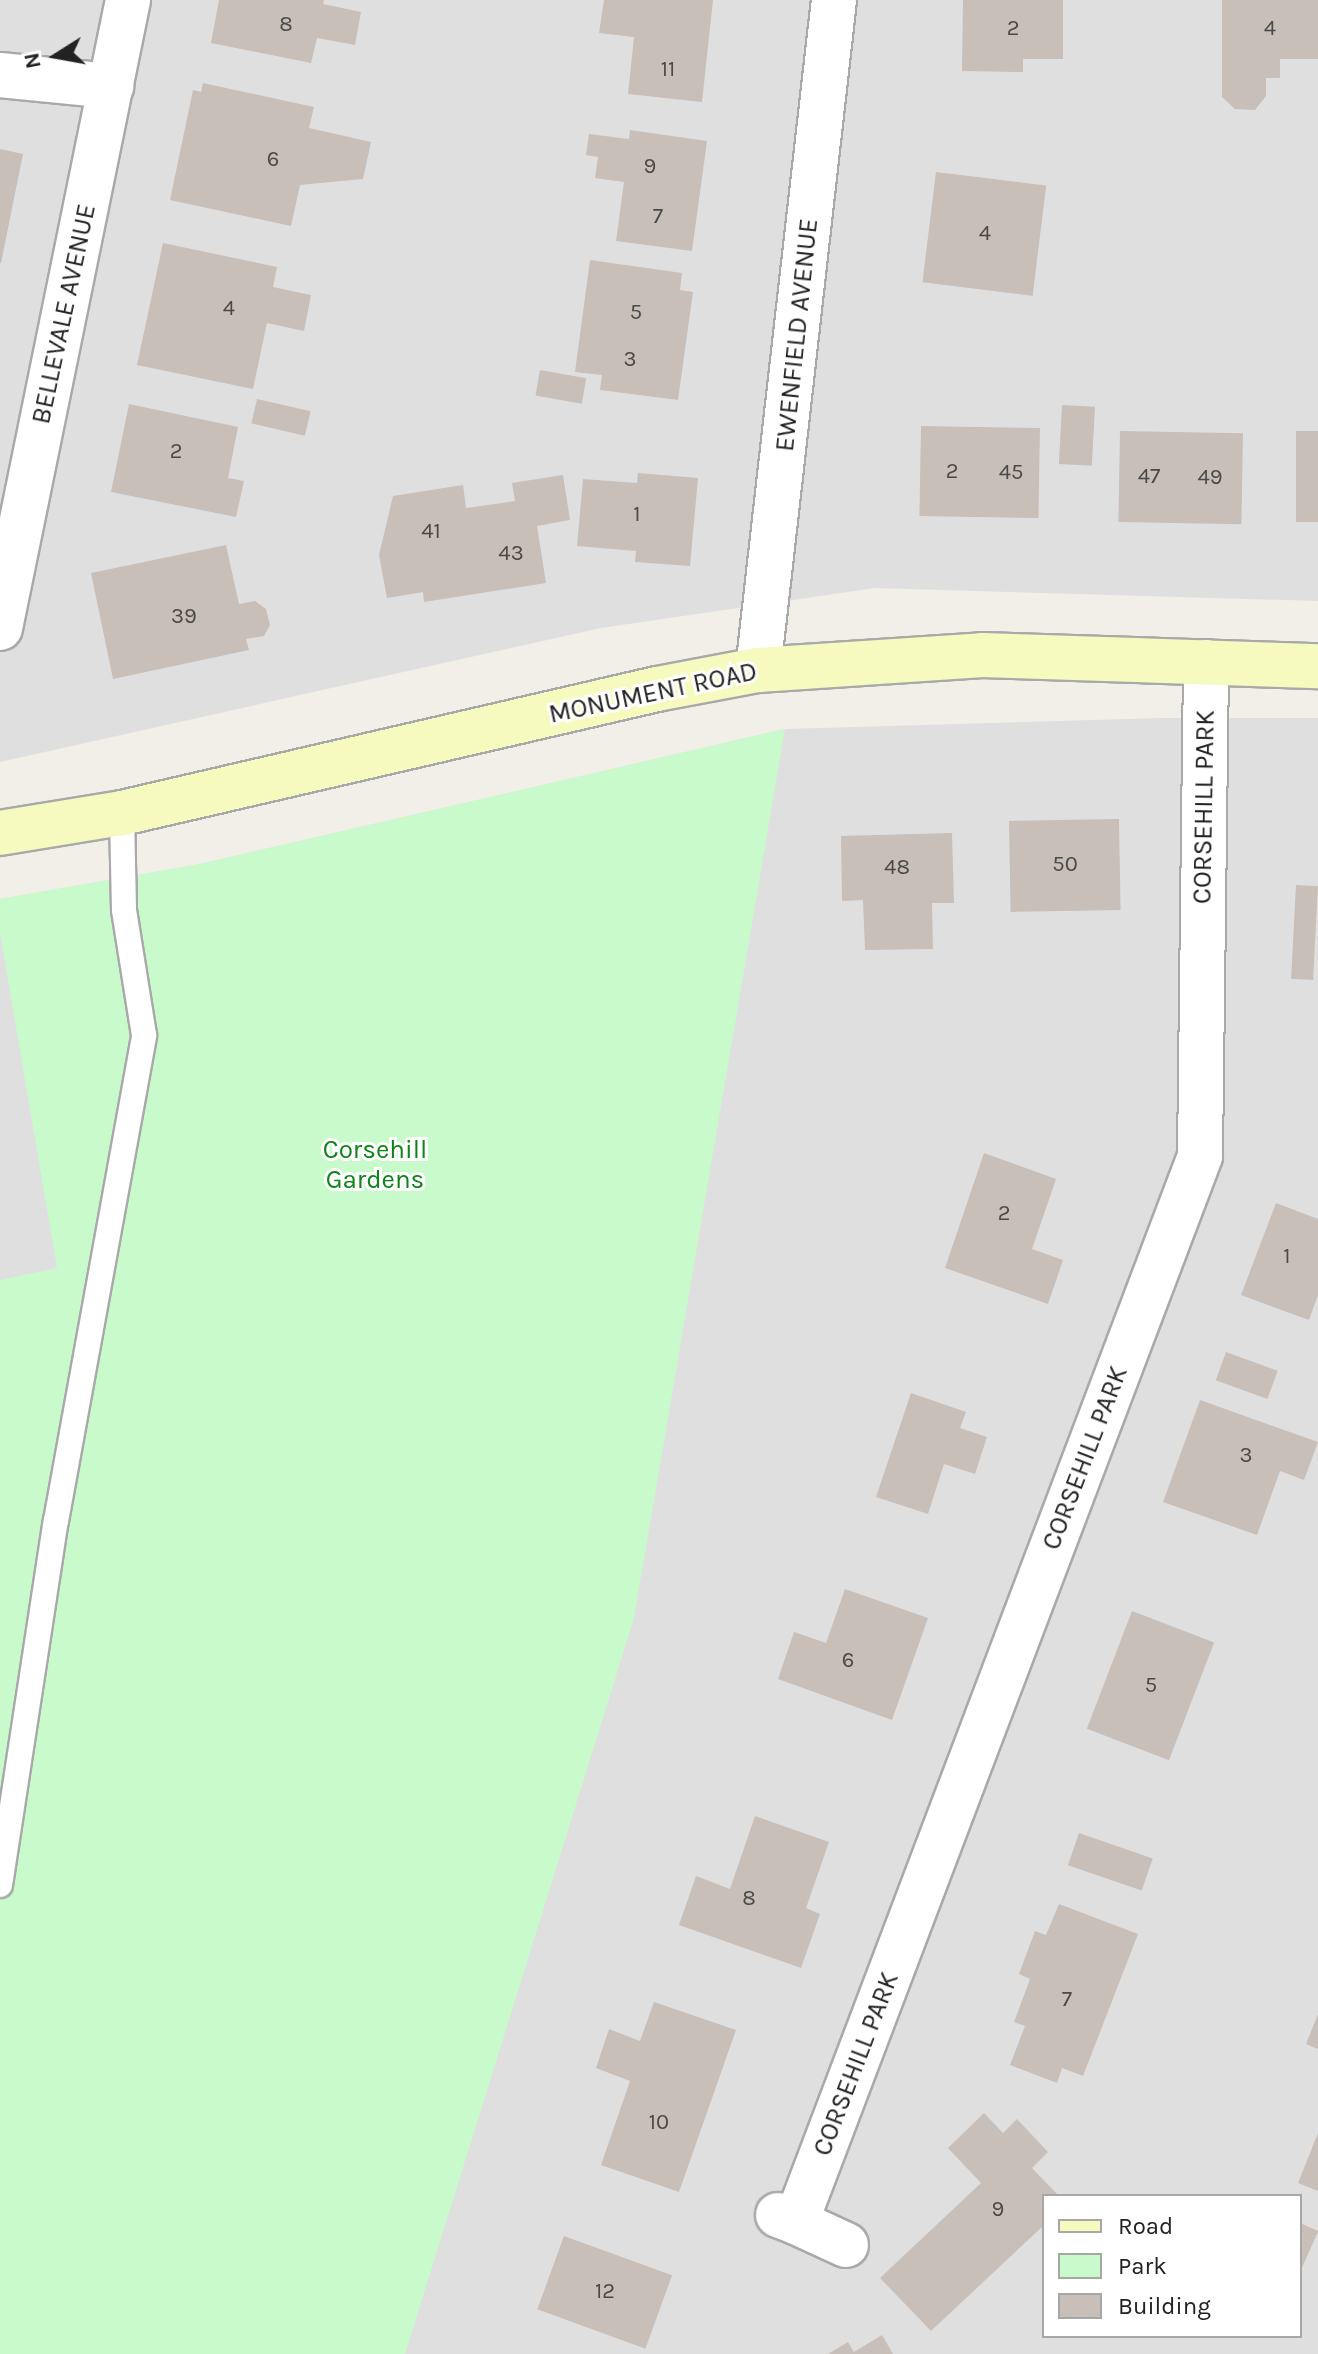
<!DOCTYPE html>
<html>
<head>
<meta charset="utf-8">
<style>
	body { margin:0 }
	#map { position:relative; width:1318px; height:2354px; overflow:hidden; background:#f2efe9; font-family:Karla,sans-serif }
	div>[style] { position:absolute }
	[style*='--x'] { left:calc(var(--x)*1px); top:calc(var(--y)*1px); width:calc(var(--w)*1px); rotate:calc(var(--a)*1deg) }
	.residential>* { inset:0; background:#e0dfdf }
	.park>* { inset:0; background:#c8facc }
	.building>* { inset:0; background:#c7bfb8; transform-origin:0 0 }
	.roads { filter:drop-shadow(2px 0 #a9a9a9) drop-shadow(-2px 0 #a9a9a9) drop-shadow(0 2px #a9a9a9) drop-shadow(0 -2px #a9a9a9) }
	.service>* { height:24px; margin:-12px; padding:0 12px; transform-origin:12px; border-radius:12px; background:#fff }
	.minor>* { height:44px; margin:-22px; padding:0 22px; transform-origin:22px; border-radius:22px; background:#fff }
	.secondary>* { height:44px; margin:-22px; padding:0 22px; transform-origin:22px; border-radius:22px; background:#f7fabf }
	span { translate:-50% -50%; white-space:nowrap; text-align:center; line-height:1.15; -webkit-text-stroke:6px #fff; paint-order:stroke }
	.number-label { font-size:22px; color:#4b4948 }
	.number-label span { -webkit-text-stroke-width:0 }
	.street-label { font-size:26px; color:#222 }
	.park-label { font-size:26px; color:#0c8416 }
	.legend { position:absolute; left:1042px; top:2194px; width:260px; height:144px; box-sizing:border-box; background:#fff; border:2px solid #a7a7a7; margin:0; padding:10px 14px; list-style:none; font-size:24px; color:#222 }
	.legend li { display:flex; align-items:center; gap:16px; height:40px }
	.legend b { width:40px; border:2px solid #a7a7a7 }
	.north { position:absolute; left:16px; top:16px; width:80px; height:80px; -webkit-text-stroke:6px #fff; paint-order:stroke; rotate:259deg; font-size:22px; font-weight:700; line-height:32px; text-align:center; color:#222 }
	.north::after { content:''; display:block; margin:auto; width:28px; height:36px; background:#222; clip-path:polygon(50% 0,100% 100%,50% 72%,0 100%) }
</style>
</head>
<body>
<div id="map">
	<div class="residential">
		<div style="clip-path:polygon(0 0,1318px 0,1318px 601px,875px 588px,601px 628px,0 762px)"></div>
		<div style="clip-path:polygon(evenodd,1161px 718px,1318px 718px,1318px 2354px,0 2354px,0 899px,200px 864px,785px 729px,1161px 718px,1044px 2196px,1300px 2196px,1300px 2336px,1044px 2336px,1044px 2196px)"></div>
	</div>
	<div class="park">
		<div style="clip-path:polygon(785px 729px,634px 1618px,405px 2354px,0 2354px,0 1280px,57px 1268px,0 933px,0 899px,200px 864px)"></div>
	</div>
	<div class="building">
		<div style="clip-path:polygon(219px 0,324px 0,323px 4px,361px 12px,355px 45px,317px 38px,311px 63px,211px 43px)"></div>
		<div style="clip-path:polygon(604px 0,713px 0,702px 102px,628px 94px,634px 37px,599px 33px)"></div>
		<div style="clip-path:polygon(963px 0,1063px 0,1063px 59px,1023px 59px,1023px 72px,962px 71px)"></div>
		<div style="clip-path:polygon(1222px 0,1318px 0,1318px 59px,1280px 59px,1280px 78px,1266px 78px,1266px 96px,1255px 110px,1235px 109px,1222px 97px)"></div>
		<div style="clip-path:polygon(203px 83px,314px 107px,309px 128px,371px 142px,363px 179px,300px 185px,291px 226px,170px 200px,193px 90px,201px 92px)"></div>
		<div style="clip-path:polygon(630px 130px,707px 141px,692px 251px,616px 241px,624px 182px,595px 178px,598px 157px,586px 155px,589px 134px,629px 139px)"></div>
		<div style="clip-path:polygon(0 149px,23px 154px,1px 263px,0 263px)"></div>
		<div style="left:936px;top:172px;width:111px;height:111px;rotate:7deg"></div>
		<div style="clip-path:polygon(163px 243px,277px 267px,273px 287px,311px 295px,304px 331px,267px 323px,253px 389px,137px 365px)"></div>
		<div style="clip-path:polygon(590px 260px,682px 273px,680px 290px,693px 292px,678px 400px,600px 390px,602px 375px,575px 372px)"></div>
		<div style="left:540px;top:370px;width:47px;height:26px;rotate:10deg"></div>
		<div style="left:257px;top:399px;width:55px;height:25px;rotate:13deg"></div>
		<div style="clip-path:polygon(129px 404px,238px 427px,228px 478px,244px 481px,236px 517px,111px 492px)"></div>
		<div style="left:1062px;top:405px;width:33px;height:59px;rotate:3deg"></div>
		<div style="left:921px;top:426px;width:119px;height:90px;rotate:1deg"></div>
		<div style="left:1120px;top:431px;width:123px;height:91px;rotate:1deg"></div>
		<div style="left:1296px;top:431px;width:22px;height:91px"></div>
		<div style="clip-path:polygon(638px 473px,698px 478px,690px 566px,635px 562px,636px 551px,577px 546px,583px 479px,637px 483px)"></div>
		<div style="clip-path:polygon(563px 475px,570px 520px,537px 526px,546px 583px,424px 602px,423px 592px,387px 598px,379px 555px,393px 496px,463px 485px,466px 508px,474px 507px,515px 501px,512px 483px)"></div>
		<div style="clip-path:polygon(226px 545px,239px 604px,255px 601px,266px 609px,270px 625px,264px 636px,246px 639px,249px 650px,113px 679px,91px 573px)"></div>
		<div style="left:1119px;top:819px;width:91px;height:110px;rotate:89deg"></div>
		<div style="clip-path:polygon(952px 833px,954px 903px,932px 903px,933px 949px,865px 950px,863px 900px,842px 901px,841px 836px)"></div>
		<div style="left:1296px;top:885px;width:22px;height:94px;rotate:3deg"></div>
		<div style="clip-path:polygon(984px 1153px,1056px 1179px,1032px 1249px,1063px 1260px,1048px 1304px,945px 1268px)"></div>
		<div style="clip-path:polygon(1276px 1203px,1318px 1219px,1318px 1295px,1309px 1320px,1241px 1295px)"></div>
		<div style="left:1226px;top:1352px;width:55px;height:30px;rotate:20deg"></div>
		<div style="clip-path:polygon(911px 1393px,966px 1412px,960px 1428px,987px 1437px,975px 1474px,944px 1464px,928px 1514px,876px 1497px)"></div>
		<div style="clip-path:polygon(1200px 1400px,1318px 1442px,1304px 1480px,1280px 1471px,1257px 1535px,1163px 1502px)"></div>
		<div style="clip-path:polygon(845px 1589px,928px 1618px,892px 1720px,778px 1679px,794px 1632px,826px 1643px)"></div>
		<div style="left:1132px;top:1611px;width:88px;height:126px;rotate:21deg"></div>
		<div style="clip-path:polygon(755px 1816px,829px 1842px,806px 1908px,820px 1914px,801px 1968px,679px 1925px,696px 1876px,730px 1889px)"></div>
		<div style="left:1079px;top:1833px;width:78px;height:34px;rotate:19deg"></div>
		<div style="clip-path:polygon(1059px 1904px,1138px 1934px,1083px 2076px,1062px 2068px,1057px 2083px,1010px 2065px,1025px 2026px,1014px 2022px,1030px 1979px,1019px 1974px,1035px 1931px,1046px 1935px)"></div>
		<div style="clip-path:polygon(654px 2002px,736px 2030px,679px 2192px,601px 2165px,630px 2081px,596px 2068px,609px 2029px,640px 2041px)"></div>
		<div style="clip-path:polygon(1318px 2014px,1318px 2049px,1306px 2044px)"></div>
		<div style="clip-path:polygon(984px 2113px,1003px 2133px,1017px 2119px,1048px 2152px,1032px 2168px,1059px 2196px,1044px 2196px,1044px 2225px,931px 2331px,880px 2278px,981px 2183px,948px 2148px)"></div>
		<div style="clip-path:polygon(1318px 2133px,1318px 2191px,1298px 2183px)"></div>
		<div style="left:1300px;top:2223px;width:20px;height:104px;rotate:24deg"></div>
		<div style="left:564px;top:2236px;width:115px;height:78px;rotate:20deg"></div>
		<div style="clip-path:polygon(882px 2335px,893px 2354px,828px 2354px,848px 2342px,854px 2352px)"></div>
	</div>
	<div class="roads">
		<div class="service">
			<div style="--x:0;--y:1885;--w:368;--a:-81.3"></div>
			<div style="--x:56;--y:1521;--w:494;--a:-79.7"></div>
			<div style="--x:144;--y:1035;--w:127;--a:-99.1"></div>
			<div style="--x:124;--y:910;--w:97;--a:-91.2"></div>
		</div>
		<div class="minor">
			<div style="--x:0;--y:75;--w:112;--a:5.7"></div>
			<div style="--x:0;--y:628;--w:641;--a:-78.48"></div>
			<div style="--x:758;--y:670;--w:674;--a:-83.53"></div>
			<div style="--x:778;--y:2215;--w:19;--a:21"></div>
			<div style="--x:796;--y:2222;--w:1140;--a:-69.24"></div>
			<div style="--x:1200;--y:1156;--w:494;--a:-89.3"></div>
			<div style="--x:796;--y:2222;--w:55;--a:24.7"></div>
		</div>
		<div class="secondary">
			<div style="--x:0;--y:833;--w:124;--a:-9.3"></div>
			<div style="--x:122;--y:813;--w:549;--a:-13.05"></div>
			<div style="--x:657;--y:689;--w:103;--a:-10.7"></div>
			<div style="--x:758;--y:670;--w:225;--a:-3.8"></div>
			<div style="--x:982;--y:655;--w:336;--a:1.9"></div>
		</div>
	</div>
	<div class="number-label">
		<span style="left:286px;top:25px">8</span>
		<span style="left:1013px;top:29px">2</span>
		<span style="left:1270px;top:29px">4</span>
		<span style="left:668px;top:70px">11</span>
		<span style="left:273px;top:160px">6</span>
		<span style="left:650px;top:167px">9</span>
		<span style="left:658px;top:217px">7</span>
		<span style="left:985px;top:234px">4</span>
		<span style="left:229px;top:309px">4</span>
		<span style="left:636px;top:313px">5</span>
		<span style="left:630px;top:360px">3</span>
		<span style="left:176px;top:452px">2</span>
		<span style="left:952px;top:472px">2</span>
		<span style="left:1011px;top:473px">45</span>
		<span style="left:1149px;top:477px">47</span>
		<span style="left:1210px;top:478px">49</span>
		<span style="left:637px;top:515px">1</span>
		<span style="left:431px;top:532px">41</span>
		<span style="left:511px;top:554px">43</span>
		<span style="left:184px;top:617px">39</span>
		<span style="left:1065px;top:865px">50</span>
		<span style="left:897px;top:868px">48</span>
		<span style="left:1004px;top:1214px">2</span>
		<span style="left:1287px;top:1257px">1</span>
		<span style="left:1246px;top:1456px">3</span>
		<span style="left:848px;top:1661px">6</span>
		<span style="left:1151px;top:1686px">5</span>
		<span style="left:749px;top:1899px">8</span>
		<span style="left:1067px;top:2000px">7</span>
		<span style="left:659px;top:2123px">10</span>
		<span style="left:998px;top:2210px">9</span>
		<span style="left:605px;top:2292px">12</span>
	</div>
	<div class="street-label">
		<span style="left:64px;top:314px;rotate:-78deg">BELLEVALE AVENUE</span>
		<span style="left:797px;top:335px;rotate:-84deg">EWENFIELD AVENUE</span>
		<span style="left:653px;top:693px;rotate:-12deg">MONUMENT ROAD</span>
		<span style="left:1204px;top:807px;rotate:-89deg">CORSEHILL PARK</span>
		<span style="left:1085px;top:1458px;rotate:-69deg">CORSEHILL PARK</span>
		<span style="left:856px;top:2064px;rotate:-69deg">CORSEHILL PARK</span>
	</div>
	<div class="park-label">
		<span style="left:375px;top:1165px">Corsehill<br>Gardens</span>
	</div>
	<ul class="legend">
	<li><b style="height:10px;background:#f7fabf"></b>Road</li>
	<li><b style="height:22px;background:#c8facc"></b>Park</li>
	<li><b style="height:22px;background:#c7bfb8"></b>Building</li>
	</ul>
	<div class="north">N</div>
</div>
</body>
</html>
